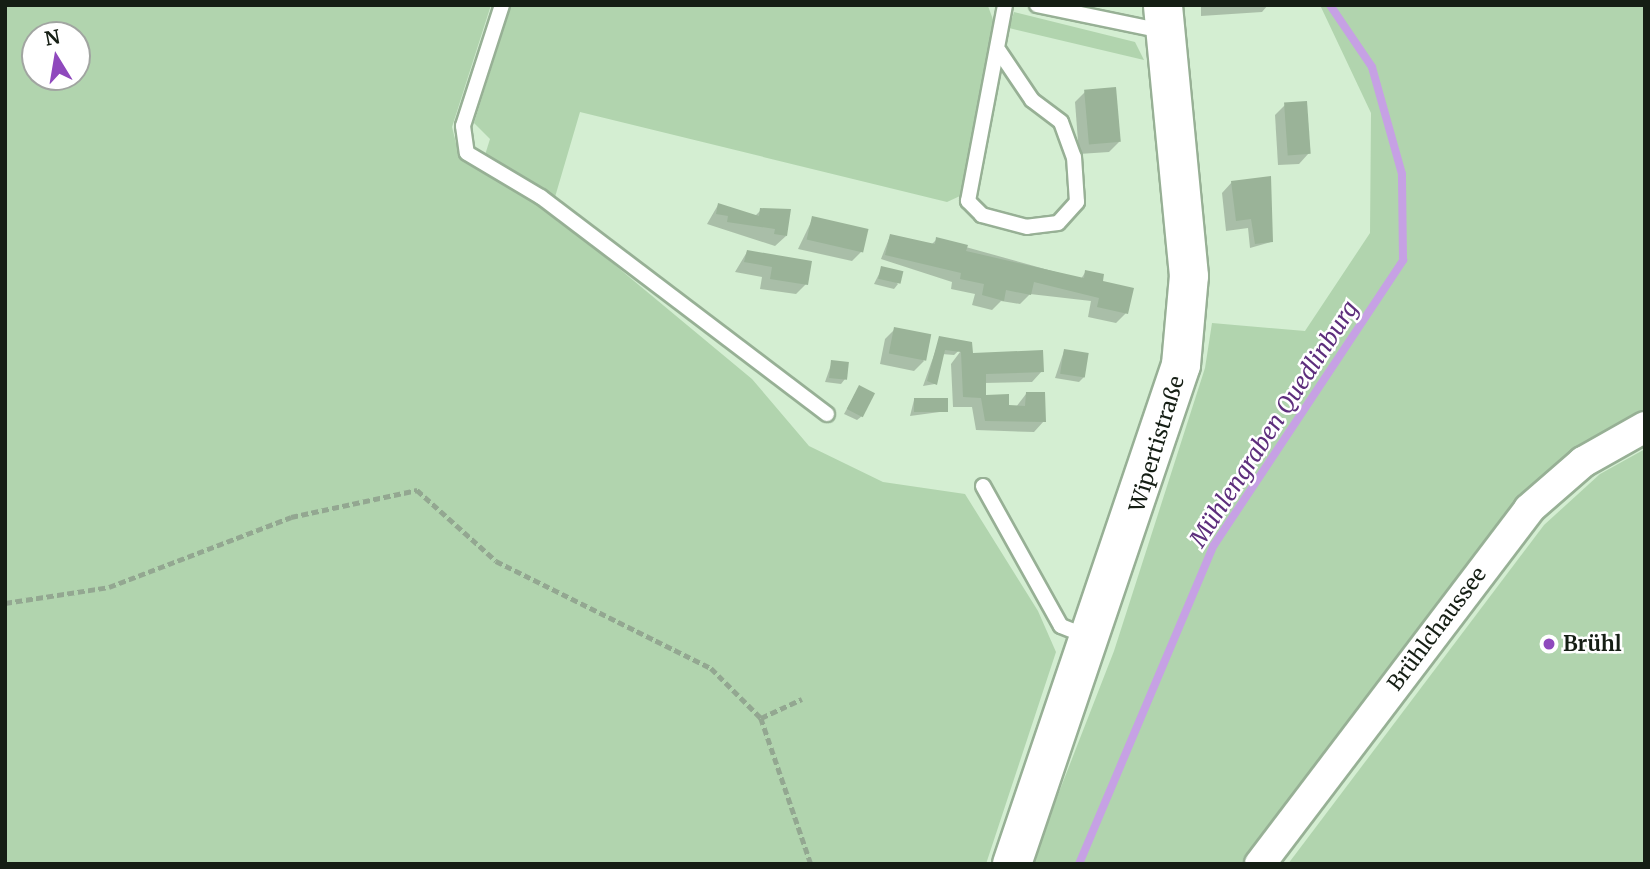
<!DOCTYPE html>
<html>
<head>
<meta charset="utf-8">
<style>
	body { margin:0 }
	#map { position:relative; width:1650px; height:869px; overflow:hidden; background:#d4eed2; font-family:Merriweather,serif }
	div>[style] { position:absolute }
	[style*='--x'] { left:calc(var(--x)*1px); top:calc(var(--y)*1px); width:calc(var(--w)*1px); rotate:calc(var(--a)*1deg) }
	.green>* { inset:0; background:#b1d4ae }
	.shadow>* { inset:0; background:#0003 }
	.stream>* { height:8px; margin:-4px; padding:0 4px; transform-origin:4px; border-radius:4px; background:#c6a1e4 }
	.building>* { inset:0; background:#9ab398; transform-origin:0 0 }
	.path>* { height:4.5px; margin-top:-2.25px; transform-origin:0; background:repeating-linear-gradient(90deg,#93a791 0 7px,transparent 0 10.5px) }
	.roads { filter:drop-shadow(2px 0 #97b095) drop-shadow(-2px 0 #97b095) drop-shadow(0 2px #97b095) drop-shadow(0 -2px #97b095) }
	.lane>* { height:14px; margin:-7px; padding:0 7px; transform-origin:7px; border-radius:7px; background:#fff }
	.street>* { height:30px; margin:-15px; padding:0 15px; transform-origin:15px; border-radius:15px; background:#fff }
	.secondary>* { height:38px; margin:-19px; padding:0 19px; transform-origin:19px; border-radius:19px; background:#fff }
	.dots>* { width:19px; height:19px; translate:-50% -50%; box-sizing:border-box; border:4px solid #fff; border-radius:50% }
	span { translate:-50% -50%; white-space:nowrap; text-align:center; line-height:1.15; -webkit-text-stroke:5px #fff; paint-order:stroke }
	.street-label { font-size:21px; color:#151e14 }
	.poi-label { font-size:21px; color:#151e14; font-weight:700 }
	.left { translate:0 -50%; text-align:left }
	.water-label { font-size:23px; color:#5d2e7c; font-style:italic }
	.frame { position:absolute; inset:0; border:7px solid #151e14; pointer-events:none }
	.north { position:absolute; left:21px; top:21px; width:70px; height:70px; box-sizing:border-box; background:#fff; border:2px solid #a1a5a1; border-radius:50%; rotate:349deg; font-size:19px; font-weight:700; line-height:28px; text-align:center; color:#151e14 }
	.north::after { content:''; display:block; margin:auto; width:24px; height:32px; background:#8f49bd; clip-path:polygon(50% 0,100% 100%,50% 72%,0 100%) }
</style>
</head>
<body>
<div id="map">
	<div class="green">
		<div style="clip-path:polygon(evenodd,5px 5px,491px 5px,452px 127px,460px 159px,551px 212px,752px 379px,809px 446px,883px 482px,965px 494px,1038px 611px,1056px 652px,986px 864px,5px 864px,5px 5px,35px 35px,77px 35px,77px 77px,35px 77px,35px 35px)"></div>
		<div style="clip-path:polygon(511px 5px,988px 6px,995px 25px,960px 196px,947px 202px,580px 112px,555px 197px,485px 155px,490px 139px,474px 123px)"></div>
		<div style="clip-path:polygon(1320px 5px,1645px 5px,1645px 411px,1539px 480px,1242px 864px,1031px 864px,1114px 651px,1205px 368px,1212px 323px,1305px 331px,1370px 233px,1371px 113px)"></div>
		<div style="clip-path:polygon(1014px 12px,1135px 42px,1144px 60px,1009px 28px)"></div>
		<div style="clip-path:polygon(1645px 449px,1645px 864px,1288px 864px,1544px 525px,1600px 474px)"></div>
	</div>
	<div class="shadow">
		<div style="clip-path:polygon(1201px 5px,1268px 5px,1262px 12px,1201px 16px)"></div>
		<div style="clip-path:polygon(1085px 92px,1119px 142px,1109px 152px,1079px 154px,1075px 102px)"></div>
		<div style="clip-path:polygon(1285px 105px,1309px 153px,1299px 164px,1278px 165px,1275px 115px)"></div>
		<div style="clip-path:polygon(1270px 178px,1271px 242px,1250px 248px,1248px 228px,1226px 231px,1222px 193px,1232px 182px)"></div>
		<div style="clip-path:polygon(718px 205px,755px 216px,761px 210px,786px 236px,775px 246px,707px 224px)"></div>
		<div style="clip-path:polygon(813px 218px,863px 250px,852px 261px,798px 249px)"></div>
		<div style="clip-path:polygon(890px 236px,931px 245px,937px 239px,1081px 279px,1086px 271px,1126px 313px,1116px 323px,1088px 317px,1091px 301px,1030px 294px,1020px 304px,1001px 301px,992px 310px,972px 305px,975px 294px,951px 289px,952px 282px,881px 259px)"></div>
		<div style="clip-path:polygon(747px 252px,806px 284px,796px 294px,760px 289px,762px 277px,735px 272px)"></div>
		<div style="clip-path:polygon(882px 268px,898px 284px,894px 289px,874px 284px)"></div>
		<div style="clip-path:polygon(895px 329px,924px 361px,914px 371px,880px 364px,885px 339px)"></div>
		<div style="clip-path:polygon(940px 338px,970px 343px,971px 355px,1042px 352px,1042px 371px,1032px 382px,984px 383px,984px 397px,1007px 396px,1007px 407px,1016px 407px,1026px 394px,1043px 394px,1044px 421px,1034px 432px,976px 430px,972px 407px,953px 407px,951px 364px,966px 344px,954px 355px,942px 354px,935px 384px,923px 386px)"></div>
		<div style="clip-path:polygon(1064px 351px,1084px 377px,1079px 382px,1055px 378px)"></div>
		<div style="clip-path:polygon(832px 362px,845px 379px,841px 384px,825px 382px)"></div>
		<div style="clip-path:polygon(859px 387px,862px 416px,857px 420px,844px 414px)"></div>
		<div style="clip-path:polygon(914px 400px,947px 411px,910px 416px)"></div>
	</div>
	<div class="stream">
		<div style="--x:1079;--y:864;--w:346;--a:-67.1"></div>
		<div style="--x:1214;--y:545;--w:342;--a:-56.4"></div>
		<div style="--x:1403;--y:260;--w:86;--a:-90.7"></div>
		<div style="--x:1402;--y:174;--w:111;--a:-105.7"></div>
		<div style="--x:1372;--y:67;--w:75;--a:-124.1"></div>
	</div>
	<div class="building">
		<div style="left:1116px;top:87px;width:55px;height:32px;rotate:85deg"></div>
		<div style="left:1307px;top:101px;width:53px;height:23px;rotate:86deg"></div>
		<div style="clip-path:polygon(1271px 176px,1273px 242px,1255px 244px,1251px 219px,1236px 221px,1231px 181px)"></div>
		<div style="clip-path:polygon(718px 203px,759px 216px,760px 208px,791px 209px,787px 236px,774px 234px,775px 229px,727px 222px,728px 216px,716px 214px)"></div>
		<div style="left:812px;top:216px;width:58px;height:24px;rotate:13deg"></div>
		<div style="clip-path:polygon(890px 234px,935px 244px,936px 237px,968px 245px,966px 251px,1084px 278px,1085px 270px,1104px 274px,1103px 281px,1134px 288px,1128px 314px,1097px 307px,1099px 298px,1034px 282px,1031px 295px,1006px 290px,1004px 301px,982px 295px,984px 284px,960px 279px,961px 273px,885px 255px)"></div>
		<div style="clip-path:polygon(747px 250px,812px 261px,808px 285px,770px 279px,772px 267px,744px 262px)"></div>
		<div style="left:881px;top:266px;width:23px;height:13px;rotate:13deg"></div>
		<div style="left:894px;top:327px;width:38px;height:27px;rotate:11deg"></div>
		<div style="clip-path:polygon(939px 336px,972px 342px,973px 353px,1043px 350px,1044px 372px,986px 374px,986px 395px,1009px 394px,1009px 405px,1025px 406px,1026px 392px,1045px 392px,1046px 422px,985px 421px,981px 398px,963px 397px,961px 352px,945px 350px,937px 385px,927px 381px)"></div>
		<div style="left:1064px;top:349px;width:25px;height:25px;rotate:9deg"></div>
		<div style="left:831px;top:360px;width:18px;height:18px;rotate:6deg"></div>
		<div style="left:859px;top:385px;width:18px;height:27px;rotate:27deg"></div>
		<div style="left:914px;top:398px;width:34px;height:14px"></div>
	</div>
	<div class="path">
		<div style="--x:5;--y:603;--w:105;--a:-8.7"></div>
		<div style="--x:109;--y:587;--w:195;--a:-21"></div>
		<div style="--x:291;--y:517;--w:129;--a:-12.1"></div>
		<div style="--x:417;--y:490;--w:106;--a:41.9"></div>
		<div style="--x:496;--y:561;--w:240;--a:26.5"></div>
		<div style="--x:711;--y:668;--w:71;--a:45"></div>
		<div style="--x:761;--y:718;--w:154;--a:71.1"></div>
		<div style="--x:761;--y:718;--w:45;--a:-24.9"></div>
	</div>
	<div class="roads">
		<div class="lane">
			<div style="--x:502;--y:5;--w:127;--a:107.9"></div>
			<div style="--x:463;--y:126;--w:27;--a:82"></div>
			<div style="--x:467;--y:153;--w:86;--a:30.7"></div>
			<div style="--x:541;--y:197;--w:359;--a:37.2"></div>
			<div style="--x:1037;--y:5;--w:128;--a:11.7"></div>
			<div style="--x:999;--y:51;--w:59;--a:56"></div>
			<div style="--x:1032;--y:100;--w:36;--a:37"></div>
			<div style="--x:1061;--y:122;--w:37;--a:70"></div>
			<div style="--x:1074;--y:157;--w:45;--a:86.2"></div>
			<div style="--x:1077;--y:202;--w:28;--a:132"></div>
			<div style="--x:1058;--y:223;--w:31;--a:173"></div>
			<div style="--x:1027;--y:227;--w:47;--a:-165.1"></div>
			<div style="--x:982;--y:215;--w:20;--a:-135"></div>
			<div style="--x:968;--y:201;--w:199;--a:-79.3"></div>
			<div style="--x:983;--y:486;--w:160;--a:60.9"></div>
			<div style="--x:1061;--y:626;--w:27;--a:22"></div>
		</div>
		<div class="street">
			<div style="--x:1260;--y:864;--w:445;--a:-52.8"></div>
			<div style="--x:1529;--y:509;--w:72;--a:-41"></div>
			<div style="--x:1583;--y:462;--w:71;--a:-29.4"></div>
		</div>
		<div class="secondary">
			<div style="--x:1012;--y:864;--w:527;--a:-71.29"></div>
			<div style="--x:1181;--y:365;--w:89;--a:-84.9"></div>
			<div style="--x:1189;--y:276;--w:272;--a:-95.5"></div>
		</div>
	</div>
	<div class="dots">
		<div style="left:1549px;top:644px;background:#8f49bd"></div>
	</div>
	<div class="street-label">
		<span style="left:1157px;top:444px;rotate:-73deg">Wipertistraße</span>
		<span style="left:1437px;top:629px;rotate:-53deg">Brühlchaussee</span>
	</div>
	<div class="poi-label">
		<span class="left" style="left:1563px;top:644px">Brühl</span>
	</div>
	<div class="water-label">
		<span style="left:1274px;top:424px;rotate:-57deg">Mühlengraben Quedlinburg</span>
	</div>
	<div class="frame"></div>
	<div class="north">N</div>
</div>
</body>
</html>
